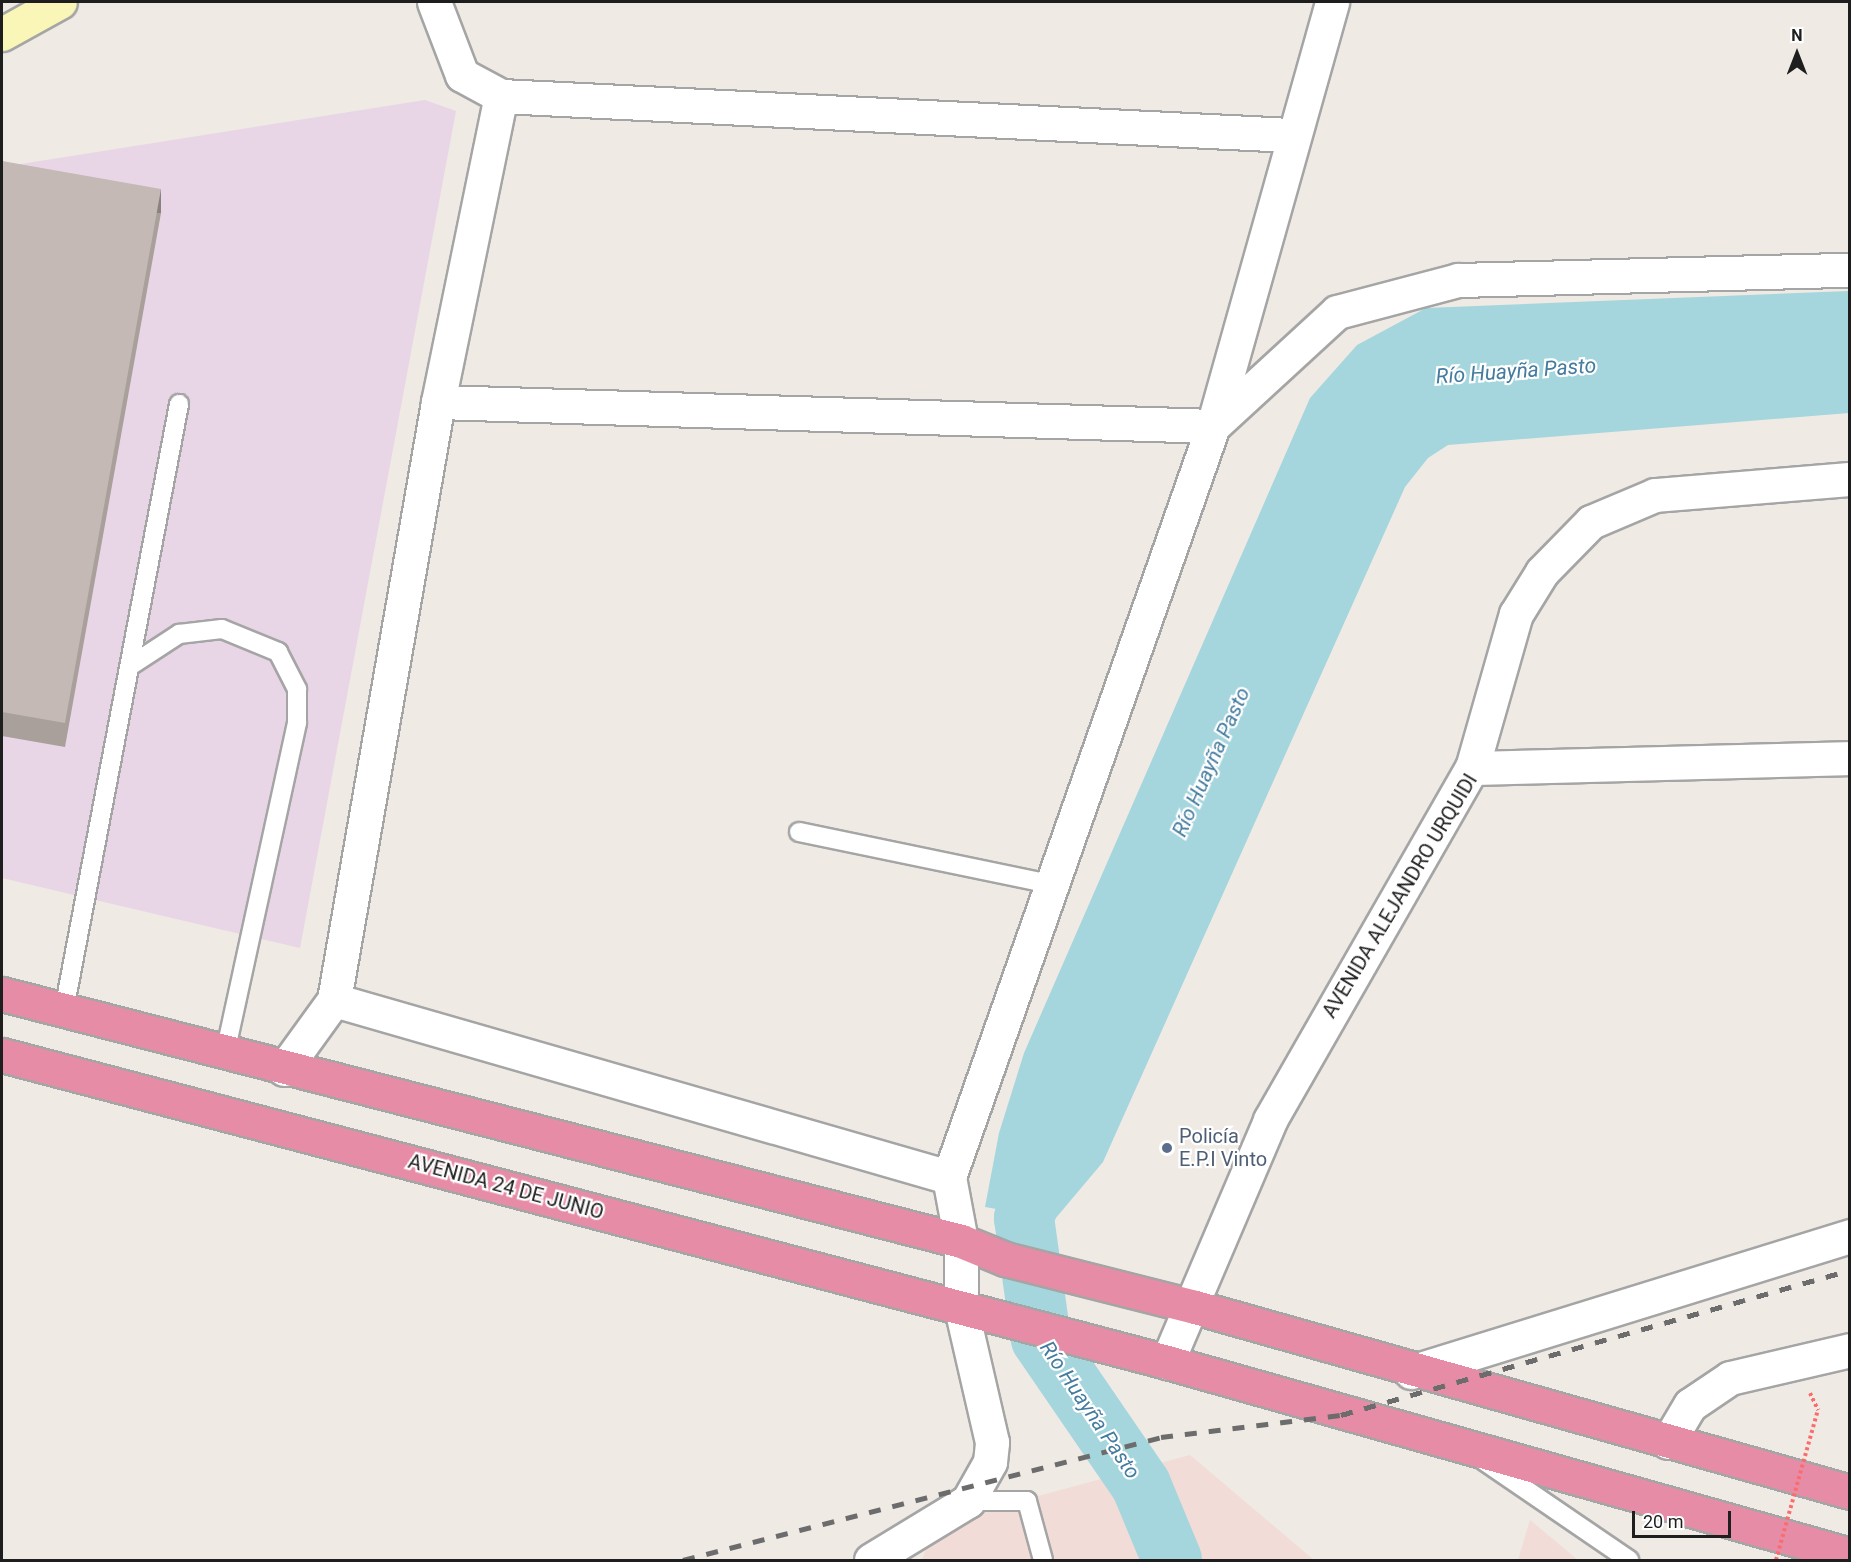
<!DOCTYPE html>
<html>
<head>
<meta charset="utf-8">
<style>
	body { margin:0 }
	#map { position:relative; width:1851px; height:1562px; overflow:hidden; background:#efeae4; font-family:Roboto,sans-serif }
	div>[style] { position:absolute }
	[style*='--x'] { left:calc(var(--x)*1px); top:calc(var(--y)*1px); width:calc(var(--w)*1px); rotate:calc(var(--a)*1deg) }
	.industrial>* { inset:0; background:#e8d6e7 }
	.military>* { inset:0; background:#f1dcd7 }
	.water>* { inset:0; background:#a5d6dd }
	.river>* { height:60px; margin:-30px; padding:0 30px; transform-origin:30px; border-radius:30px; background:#a5d6dd }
	.path>* { height:4px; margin-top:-2px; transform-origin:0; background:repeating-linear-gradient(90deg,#fa6b6c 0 3px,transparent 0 6px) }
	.roads { filter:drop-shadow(2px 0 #a5a5a5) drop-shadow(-2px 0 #a5a5a5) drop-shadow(0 2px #a5a5a5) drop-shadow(0 -2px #a5a5a5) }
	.lane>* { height:18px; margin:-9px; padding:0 9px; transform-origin:9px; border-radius:9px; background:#fff }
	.street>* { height:33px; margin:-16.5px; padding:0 16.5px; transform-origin:16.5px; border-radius:16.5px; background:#fff }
	.secondary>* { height:33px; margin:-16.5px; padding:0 16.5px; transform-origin:16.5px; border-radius:16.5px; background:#f9f6b8 }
	.highway>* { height:33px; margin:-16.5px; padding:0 16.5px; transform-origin:16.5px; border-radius:16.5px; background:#e78ca7 }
	.rail>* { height:4.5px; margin-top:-2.25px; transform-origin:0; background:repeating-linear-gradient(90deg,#6c6c6c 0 12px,transparent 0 24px) }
	.path-bridge>* { height:4px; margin-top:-2px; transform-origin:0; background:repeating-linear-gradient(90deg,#fa6b6c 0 3px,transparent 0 6px) }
	.wall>* { inset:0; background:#a99f9b }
	.shaded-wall>* { inset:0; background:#89827e; transform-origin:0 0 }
	.building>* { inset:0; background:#c4b9b4 }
	.dots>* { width:16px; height:16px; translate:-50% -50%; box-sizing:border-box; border:3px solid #fff; border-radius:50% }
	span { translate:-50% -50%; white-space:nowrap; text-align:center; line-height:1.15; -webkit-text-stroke:4.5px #fff; paint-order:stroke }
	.street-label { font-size:20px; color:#1e1e1e }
	.service-label { font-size:20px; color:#4e5e75 }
	.left { translate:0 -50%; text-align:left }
	.water-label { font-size:21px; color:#447b9e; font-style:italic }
	.frame { position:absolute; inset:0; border:3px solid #1e1e1e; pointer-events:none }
	.north { position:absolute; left:1767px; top:24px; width:60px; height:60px; -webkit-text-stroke:4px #fff; paint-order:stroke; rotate:0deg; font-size:16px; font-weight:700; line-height:24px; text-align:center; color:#1e1e1e }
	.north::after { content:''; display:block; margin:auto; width:21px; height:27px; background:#1e1e1e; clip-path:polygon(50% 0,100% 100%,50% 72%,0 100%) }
	.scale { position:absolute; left:1632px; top:1511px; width:99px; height:27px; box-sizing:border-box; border:3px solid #1e1e1e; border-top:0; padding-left:8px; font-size:18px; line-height:21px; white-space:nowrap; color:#1e1e1e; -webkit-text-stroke:4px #fff; paint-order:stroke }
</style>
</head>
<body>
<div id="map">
	<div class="industrial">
		<div style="clip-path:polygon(425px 100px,456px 111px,300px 948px,2px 878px,2px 167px)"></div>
	</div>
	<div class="military">
		<div style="clip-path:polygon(1190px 1455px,1314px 1560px,922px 1560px,928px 1543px,961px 1517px)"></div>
		<div style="clip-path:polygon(1530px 1520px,1578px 1560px,1518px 1560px)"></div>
	</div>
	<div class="water">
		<div style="clip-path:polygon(1849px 291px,1849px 413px,1448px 445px,1428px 458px,1405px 487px,1103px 1162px,1055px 1219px,985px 1207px,999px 1133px,1024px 1053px,1310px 398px,1357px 345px,1426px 308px)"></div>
	</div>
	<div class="river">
		<div style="--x:1052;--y:1135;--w:88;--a:108.6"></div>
		<div style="--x:1024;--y:1218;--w:122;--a:82"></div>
		<div style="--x:1041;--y:1339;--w:177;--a:55.6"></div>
		<div style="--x:1141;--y:1485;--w:81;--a:67.5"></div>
	</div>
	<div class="path">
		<div style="--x:1810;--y:1393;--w:19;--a:65"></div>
	</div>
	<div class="roads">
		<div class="lane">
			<div style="--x:130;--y:666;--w:59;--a:-33.1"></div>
			<div style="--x:179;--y:634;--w:43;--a:-6.6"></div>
			<div style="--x:222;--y:629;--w:61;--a:22.3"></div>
			<div style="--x:278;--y:652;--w:42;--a:62.8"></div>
			<div style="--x:297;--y:689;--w:34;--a:90"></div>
			<div style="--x:297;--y:723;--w:339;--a:102.3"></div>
			<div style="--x:799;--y:832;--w:261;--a:11.7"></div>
			<div style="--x:64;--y:1010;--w:617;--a:-79.25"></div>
			<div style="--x:1484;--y:1461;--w:176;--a:34.3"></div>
			<div style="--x:968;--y:1501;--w:59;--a:0"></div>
			<div style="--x:1027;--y:1501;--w:61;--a:74.8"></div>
		</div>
		<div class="street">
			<div style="--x:434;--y:2;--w:78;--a:69"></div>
			<div style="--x:462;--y:75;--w:44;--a:28.3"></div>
			<div style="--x:501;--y:96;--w:791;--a:2.83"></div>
			<div style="--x:438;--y:402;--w:775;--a:1.77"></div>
			<div style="--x:1213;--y:426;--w:168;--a:-42.6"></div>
			<div style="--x:1337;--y:312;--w:125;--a:-14.8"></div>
			<div style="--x:1458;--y:280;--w:392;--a:-1.5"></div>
			<div style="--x:1472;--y:768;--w:378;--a:-1.5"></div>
			<div style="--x:334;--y:1000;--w:640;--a:16.06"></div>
			<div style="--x:284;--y:1069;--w:85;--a:-54.1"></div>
			<div style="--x:334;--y:1000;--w:607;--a:-80.13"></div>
			<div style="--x:438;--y:402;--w:312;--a:-78.4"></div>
			<div style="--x:1167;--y:1362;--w:263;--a:-66.9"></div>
			<div style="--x:1270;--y:1120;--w:406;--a:-60.2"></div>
			<div style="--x:1472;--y:768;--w:160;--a:-74.1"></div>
			<div style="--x:1516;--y:614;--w:49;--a:-58.2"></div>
			<div style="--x:1542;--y:572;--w:70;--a:-45.6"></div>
			<div style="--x:1591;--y:522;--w:69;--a:-22.9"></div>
			<div style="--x:1655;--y:495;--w:196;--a:-4.7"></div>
			<div style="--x:1411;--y:1372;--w:460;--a:-17.2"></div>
			<div style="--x:1668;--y:1442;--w:43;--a:-59.3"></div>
			<div style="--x:1690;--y:1405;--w:48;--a:-34"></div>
			<div style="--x:1730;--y:1378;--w:123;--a:-13.1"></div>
			<div style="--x:871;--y:1560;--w:114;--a:-31.3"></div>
			<div style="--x:968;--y:1501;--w:45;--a:-60.6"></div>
			<div style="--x:990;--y:1462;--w:20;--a:-84"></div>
			<div style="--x:992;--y:1442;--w:138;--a:-103"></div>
			<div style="--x:961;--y:1308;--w:67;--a:-90"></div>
			<div style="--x:961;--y:1241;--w:65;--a:-100.6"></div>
			<div style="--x:949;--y:1177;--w:796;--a:-70.63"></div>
			<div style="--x:1213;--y:426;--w:440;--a:-74.3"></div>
		</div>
		<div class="secondary">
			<div style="--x:2;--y:34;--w:66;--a:-28.9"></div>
		</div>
		<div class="highway">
			<div style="--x:2;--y:994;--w:990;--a:14.44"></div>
			<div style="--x:961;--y:1241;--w:48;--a:22.2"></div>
			<div style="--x:1005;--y:1259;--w:196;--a:14.2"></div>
			<div style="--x:1195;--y:1307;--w:681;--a:15.77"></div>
			<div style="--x:2;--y:1055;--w:1205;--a:14.76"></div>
			<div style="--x:1167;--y:1362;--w:710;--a:15.78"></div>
		</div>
	</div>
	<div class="rail">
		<div style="--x:683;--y:1560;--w:494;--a:-14.4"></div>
		<div style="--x:1161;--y:1437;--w:181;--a:-7"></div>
		<div style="--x:1341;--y:1415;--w:529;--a:-15.9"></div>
	</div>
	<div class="path-bridge">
		<div style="--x:1776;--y:1560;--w:156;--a:-74.4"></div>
	</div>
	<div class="wall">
		<div style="clip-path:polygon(2px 161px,161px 213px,65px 747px,2px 736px)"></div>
	</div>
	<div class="shaded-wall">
		<div style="left:161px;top:189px;width:24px;height:543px;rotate:90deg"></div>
	</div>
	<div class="building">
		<div style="clip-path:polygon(2px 161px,161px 189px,65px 723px,2px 712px)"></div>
	</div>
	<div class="dots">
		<div style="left:1167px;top:1148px;background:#5c6f8a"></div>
	</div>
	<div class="street-label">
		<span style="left:1400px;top:896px;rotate:-59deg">AVENIDA ALEJANDRO URQUIDI</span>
		<span style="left:506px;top:1187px;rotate:15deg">AVENIDA 24 DE JUNIO</span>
	</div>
	<div class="service-label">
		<span class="left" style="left:1179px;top:1148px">Policía<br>E.P.I Vinto</span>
	</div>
	<div class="water-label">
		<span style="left:1516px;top:371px;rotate:-4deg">Río Huayña Pasto</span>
		<span style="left:1211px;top:762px;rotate:-66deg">Río Huayña Pasto</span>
		<span style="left:1090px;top:1410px;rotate:56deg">Río Huayña Pasto</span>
	</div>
	<div class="frame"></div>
	<div class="north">N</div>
	<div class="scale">20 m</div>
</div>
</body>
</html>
